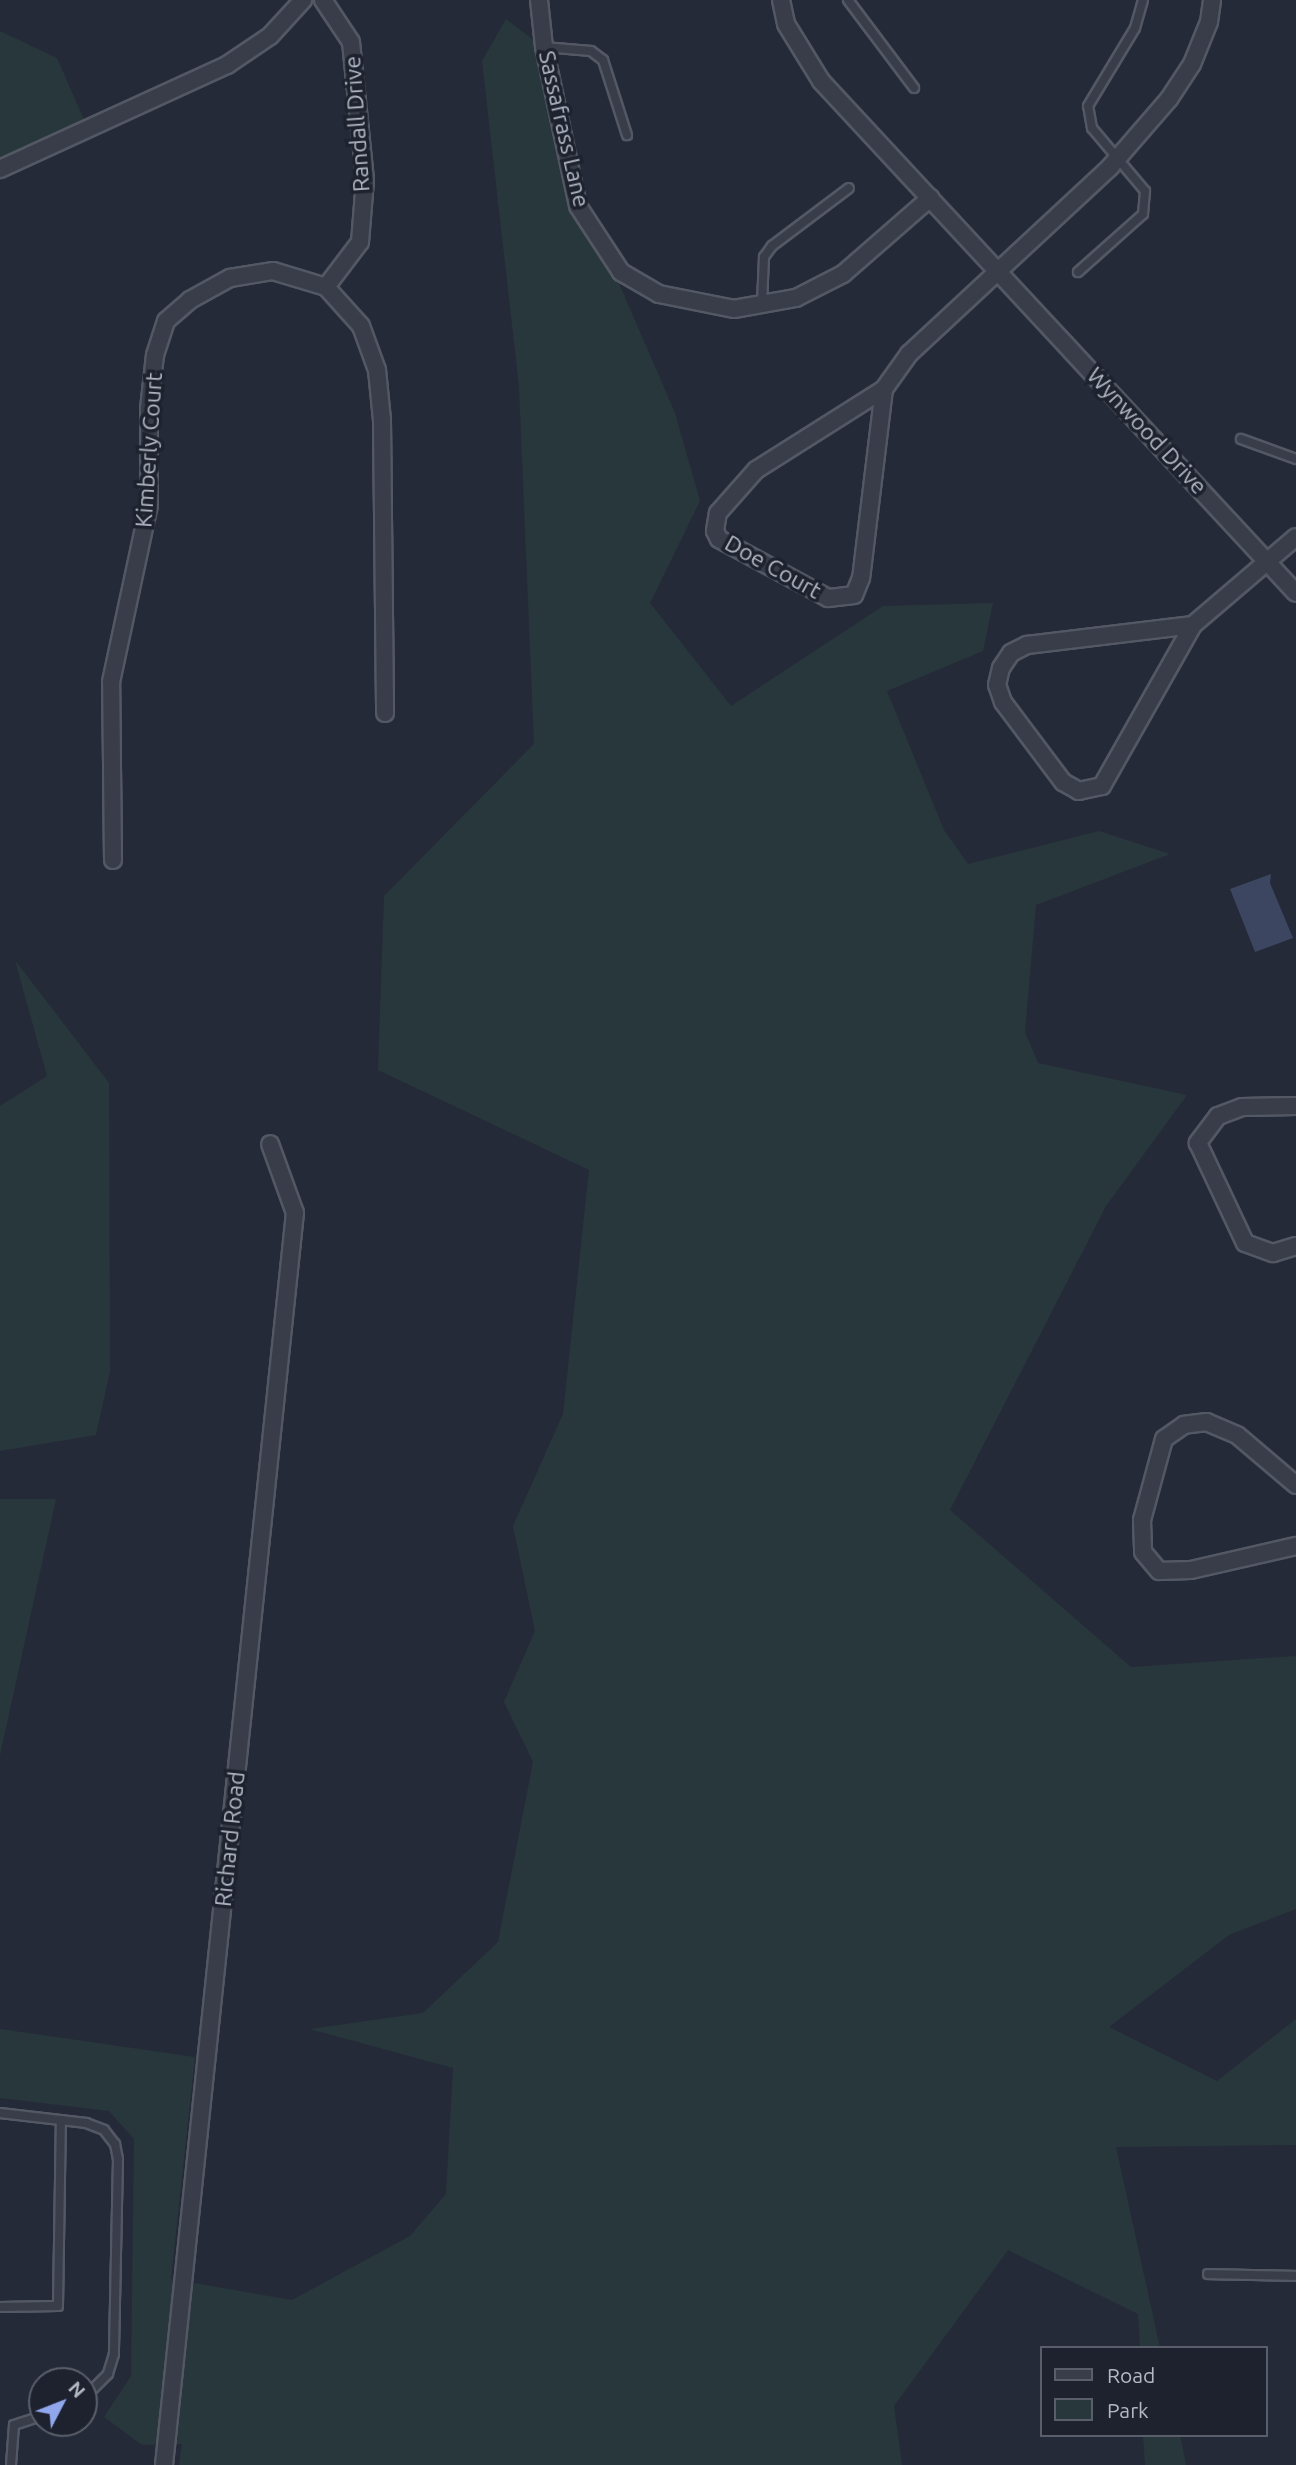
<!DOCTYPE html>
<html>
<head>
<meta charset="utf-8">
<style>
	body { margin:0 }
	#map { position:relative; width:1296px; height:2465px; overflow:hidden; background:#252a39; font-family:Ubuntu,sans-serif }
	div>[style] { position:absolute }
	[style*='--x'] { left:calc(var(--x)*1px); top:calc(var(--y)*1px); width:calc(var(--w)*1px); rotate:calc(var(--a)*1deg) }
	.green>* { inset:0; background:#28373b }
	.water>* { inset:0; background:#3c4660 }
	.roads { filter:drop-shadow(2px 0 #535864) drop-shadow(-2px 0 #535864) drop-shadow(0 2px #535864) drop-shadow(0 -2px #535864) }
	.lane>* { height:8px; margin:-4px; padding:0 4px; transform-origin:4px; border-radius:4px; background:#383d49 }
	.street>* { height:16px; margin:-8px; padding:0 8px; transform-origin:8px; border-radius:8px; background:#383d49 }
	span { translate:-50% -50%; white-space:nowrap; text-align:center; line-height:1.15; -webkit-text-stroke:7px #1d222e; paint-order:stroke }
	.street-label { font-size:23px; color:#b3b8c5 }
	.legend { position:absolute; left:1040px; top:2346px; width:228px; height:91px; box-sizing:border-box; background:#1d222e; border:2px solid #595e6a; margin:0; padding:9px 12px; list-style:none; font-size:21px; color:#b3b8c5 }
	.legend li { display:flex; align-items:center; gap:14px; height:35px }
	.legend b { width:35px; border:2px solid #595e6a }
	.north { position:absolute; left:28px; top:2367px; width:70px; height:70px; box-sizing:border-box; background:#1d222e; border:2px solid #595e6a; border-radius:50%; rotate:48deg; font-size:19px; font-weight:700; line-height:28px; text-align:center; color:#b3b8c5 }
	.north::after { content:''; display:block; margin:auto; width:24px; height:32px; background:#91a7ec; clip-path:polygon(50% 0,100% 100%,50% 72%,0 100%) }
</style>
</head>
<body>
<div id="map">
	<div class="green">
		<div style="clip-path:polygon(506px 19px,540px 45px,573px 207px,602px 244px,675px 413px,700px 501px,650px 603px,731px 706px,883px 606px,993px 603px,983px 651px,887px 691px,944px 830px,968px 864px,1099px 831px,1170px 854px,1036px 905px,1025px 1032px,1038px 1063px,1187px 1095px,1106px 1206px,950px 1510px,1131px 1667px,1296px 1656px,1296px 1909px,1229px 1935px,1109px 2027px,1217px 2081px,1296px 2019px,1296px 2145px,1116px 2147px,1160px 2348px,1140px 2348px,1138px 2314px,1008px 2250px,894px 2406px,902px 2465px,179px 2465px,182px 2444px,142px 2445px,104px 2417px,131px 2376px,134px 2139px,109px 2111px,0 2098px,0 2029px,195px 2057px,171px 2279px,292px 2300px,410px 2236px,446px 2194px,453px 2068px,310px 2029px,423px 2013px,498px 1942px,533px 1762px,504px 1702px,535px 1631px,513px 1526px,563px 1414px,589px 1170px,378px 1070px,384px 896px,534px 744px,519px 386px,482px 61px)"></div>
		<div style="clip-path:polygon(0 31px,57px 58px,89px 131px,0 176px)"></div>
		<div style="clip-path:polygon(15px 960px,109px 1083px,110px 1371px,96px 1435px,0 1451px,0 1106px,47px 1076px)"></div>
		<div style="clip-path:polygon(0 1499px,56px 1499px,0 1755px)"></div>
		<div style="clip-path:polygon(1143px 2435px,1180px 2435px,1186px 2465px,1145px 2465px)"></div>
	</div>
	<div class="water">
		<div style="clip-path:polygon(1271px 874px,1270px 883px,1293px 938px,1255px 952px,1230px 889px)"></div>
	</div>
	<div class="roads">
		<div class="lane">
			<div style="--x:848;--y:0;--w:110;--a:53.1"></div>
			<div style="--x:544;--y:47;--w:47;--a:4.9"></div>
			<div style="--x:591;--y:51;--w:15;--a:37"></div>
			<div style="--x:603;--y:60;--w:79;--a:72.3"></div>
			<div style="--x:1078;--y:272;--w:87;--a:-41.7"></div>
			<div style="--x:1143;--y:214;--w:23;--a:-85"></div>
			<div style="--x:1145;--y:191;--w:82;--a:-130.1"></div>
			<div style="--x:1092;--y:128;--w:22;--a:-100"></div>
			<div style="--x:1088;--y:106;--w:91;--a:-58.9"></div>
			<div style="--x:1135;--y:28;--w:29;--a:-74"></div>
			<div style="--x:762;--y:303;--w:46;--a:-87.5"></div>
			<div style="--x:764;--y:257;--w:14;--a:-54"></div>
			<div style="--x:772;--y:246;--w:96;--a:-37"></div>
			<div style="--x:1241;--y:439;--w:59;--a:20"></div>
			<div style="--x:0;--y:2113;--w:87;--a:6.6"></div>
			<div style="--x:86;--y:2123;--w:19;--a:21"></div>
			<div style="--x:104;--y:2130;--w:18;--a:52"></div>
			<div style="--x:115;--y:2144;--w:15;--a:79"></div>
			<div style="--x:118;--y:2159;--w:195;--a:91.2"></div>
			<div style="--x:114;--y:2354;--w:21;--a:107"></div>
			<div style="--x:108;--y:2374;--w:34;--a:135"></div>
			<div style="--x:1208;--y:2274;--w:88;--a:1.3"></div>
			<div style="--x:0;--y:2307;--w:58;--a:-1"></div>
			<div style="--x:58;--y:2306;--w:186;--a:-89.1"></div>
			<div style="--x:11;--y:2465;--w:40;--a:-85.7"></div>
			<div style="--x:14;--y:2425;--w:29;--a:-18"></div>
		</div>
		<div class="street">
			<div style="--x:323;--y:0;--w:50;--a:56.3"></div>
			<div style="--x:351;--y:42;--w:139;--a:84.2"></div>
			<div style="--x:365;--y:180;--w:62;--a:94.6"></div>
			<div style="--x:360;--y:242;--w:56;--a:127.1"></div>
			<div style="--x:539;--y:0;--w:47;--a:83.9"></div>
			<div style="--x:544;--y:47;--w:163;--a:77.9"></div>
			<div style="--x:578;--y:206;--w:79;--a:56.9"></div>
			<div style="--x:621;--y:272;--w:44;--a:30.1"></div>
			<div style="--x:659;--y:294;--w:76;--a:11.3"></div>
			<div style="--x:734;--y:309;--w:63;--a:-10.1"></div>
			<div style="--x:796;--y:298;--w:53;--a:-27.1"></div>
			<div style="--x:843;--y:274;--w:116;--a:-41.1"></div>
			<div style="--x:781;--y:0;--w:25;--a:78"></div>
			<div style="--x:786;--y:24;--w:67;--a:58.4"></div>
			<div style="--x:821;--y:81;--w:698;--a:47.15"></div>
			<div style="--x:0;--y:169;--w:250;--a:-24.6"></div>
			<div style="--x:227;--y:65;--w:52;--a:-34"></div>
			<div style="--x:270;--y:36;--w:49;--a:-47.5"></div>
			<div style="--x:884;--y:389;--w:190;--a:96.9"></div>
			<div style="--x:861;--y:578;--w:18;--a:112"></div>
			<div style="--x:854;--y:595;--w:26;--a:173"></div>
			<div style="--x:828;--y:598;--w:124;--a:-151.6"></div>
			<div style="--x:719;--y:539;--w:9;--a:-117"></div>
			<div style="--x:715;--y:531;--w:18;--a:-81"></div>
			<div style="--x:718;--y:513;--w:57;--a:-48.5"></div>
			<div style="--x:756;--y:470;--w:151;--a:-32.3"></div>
			<div style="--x:884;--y:389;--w:43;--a:-54.5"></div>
			<div style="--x:909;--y:354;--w:275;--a:-42.9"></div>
			<div style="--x:1110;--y:167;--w:90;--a:-49.1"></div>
			<div style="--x:1169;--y:99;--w:42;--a:-56.7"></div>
			<div style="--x:1192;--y:64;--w:45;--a:-68"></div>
			<div style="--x:1209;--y:22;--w:22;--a:-82"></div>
			<div style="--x:1193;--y:625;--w:185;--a:119.5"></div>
			<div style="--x:1102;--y:786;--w:24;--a:168"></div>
			<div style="--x:1079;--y:791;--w:18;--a:-151"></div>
			<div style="--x:1063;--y:782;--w:100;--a:-126.9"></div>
			<div style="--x:1003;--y:702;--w:18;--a:-109"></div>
			<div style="--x:997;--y:685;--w:17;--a:-77"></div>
			<div style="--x:1001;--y:668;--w:18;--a:-56"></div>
			<div style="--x:1011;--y:653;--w:18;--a:-27"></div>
			<div style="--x:1027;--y:645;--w:167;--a:-6.9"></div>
			<div style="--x:1193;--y:625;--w:135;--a:-40.5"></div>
			<div style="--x:113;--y:860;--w:178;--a:-90.6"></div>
			<div style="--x:111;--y:682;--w:181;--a:-77.9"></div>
			<div style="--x:149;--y:505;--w:96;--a:-90"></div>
			<div style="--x:149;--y:409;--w:54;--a:-83.7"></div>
			<div style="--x:155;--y:355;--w:36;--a:-72"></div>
			<div style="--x:166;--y:321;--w:32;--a:-41"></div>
			<div style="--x:190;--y:300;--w:46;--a:-28.8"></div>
			<div style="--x:230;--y:278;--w:44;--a:-9.2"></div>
			<div style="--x:273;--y:271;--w:55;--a:16.8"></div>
			<div style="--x:326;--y:287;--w:52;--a:48.1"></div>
			<div style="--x:361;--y:326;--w:47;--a:70"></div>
			<div style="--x:377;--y:370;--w:50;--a:84.3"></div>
			<div style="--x:382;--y:420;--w:293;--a:89.4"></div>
			<div style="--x:1296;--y:1106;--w:54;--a:178.9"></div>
			<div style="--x:1242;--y:1107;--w:26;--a:159"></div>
			<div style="--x:1218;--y:1116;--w:34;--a:127"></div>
			<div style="--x:1198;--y:1143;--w:110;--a:64.8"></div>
			<div style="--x:1245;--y:1243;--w:30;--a:20"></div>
			<div style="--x:1273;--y:1253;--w:24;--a:-17"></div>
			<div style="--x:1296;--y:1485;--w:77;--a:-139.7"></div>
			<div style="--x:1237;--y:1435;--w:33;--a:-157"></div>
			<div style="--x:1207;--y:1422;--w:23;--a:173"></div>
			<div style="--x:1184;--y:1425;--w:24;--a:145"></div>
			<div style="--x:1164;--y:1439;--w:84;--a:105.2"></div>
			<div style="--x:1142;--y:1520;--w:32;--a:88"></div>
			<div style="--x:1143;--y:1552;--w:25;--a:50"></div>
			<div style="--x:1159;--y:1571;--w:32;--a:-2"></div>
			<div style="--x:1191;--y:1570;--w:108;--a:-12.9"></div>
			<div style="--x:164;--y:2465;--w:1259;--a:-84.03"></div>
			<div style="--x:295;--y:1213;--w:73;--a:-109.9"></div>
		</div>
	</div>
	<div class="street-label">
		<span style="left:357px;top:124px;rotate:-94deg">Randall Drive</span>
		<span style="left:564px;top:129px;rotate:77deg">Sassafrass Lane</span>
		<span style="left:1147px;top:431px;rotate:47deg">Wynwood Drive</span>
		<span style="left:149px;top:450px;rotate:-86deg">Kimberly Court</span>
		<span style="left:773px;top:567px;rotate:29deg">Doe Court</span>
		<span style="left:230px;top:1839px;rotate:-84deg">Richard Road</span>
	</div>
	<ul class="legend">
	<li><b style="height:9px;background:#383d49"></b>Road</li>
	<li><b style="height:19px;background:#28373b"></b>Park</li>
	</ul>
	<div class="north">N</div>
</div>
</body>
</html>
